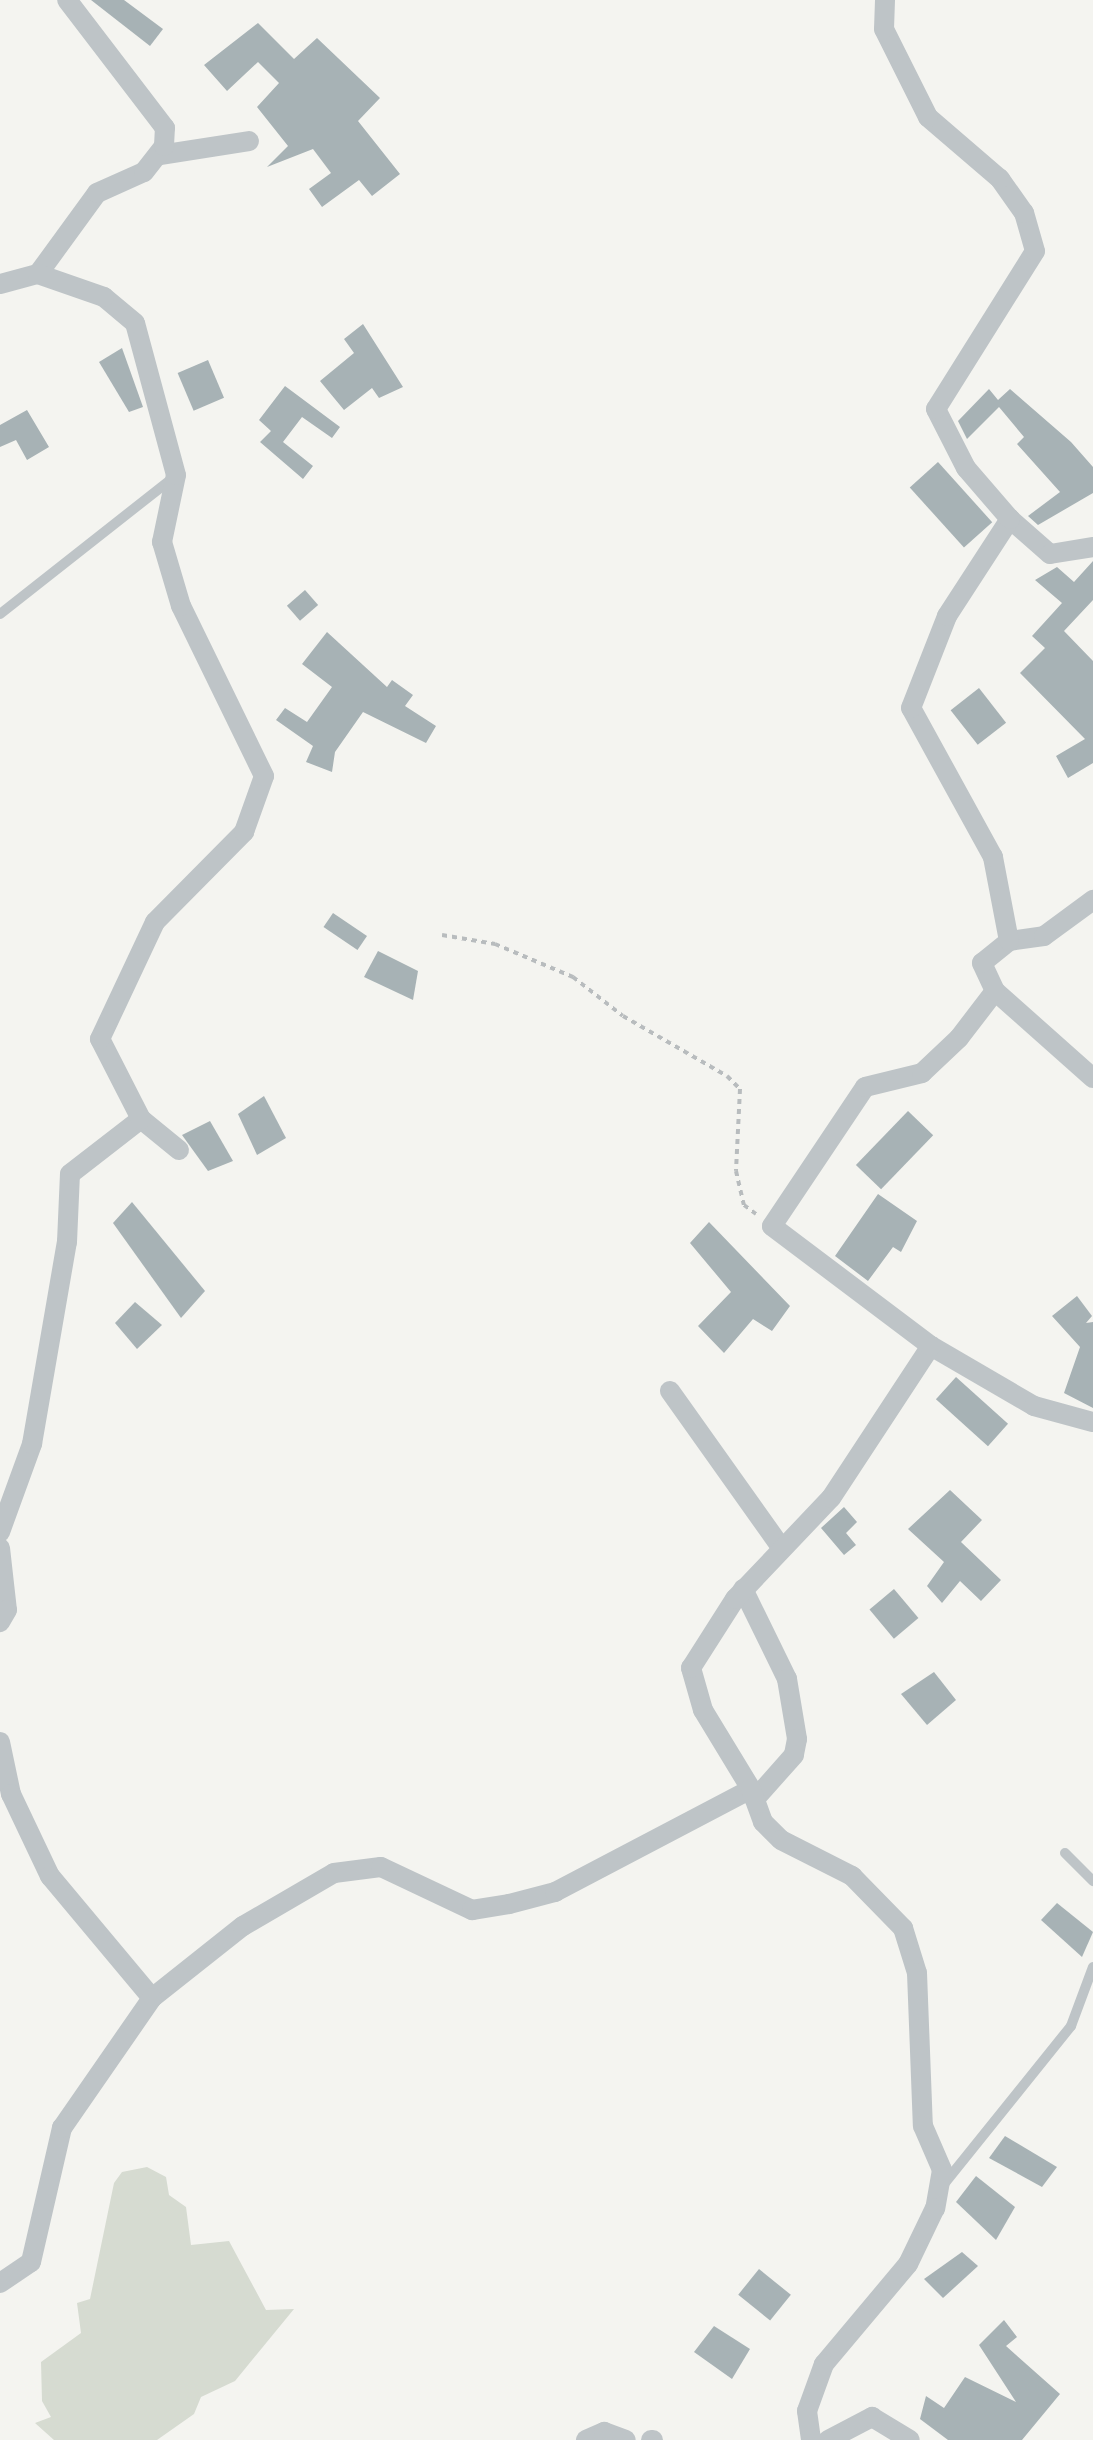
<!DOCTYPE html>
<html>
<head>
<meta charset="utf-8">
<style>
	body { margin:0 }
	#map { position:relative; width:1093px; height:2440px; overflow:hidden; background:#f4f4f0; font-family:"Roboto Condensed",sans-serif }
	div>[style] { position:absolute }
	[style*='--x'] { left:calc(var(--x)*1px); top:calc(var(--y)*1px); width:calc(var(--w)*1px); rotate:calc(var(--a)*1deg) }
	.green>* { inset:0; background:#d6dbd1 }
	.building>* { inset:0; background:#a7b2b5; transform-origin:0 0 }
	.path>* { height:4px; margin-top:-2px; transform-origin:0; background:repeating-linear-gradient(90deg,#b8bcbe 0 5px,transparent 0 10px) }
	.lane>* { height:10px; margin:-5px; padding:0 5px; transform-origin:5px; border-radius:5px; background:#bec4c7 }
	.street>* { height:20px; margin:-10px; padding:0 10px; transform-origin:10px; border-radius:10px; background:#bec4c7 }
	span { translate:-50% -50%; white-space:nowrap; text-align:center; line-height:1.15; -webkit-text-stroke:10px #fff; paint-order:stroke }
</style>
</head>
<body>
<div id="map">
	<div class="green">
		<div style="clip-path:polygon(147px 2167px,166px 2177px,169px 2195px,186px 2207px,191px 2245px,229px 2241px,266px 2310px,294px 2309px,235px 2381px,201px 2397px,194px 2414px,157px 2440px,54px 2440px,35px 2423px,51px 2417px,42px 2401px,41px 2362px,81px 2333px,77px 2303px,90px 2299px,114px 2183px,122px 2172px)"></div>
	</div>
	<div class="building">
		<div style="clip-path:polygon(91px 0,124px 0,163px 29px,150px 46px)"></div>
		<div style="clip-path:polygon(258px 23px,294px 59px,317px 38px,380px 98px,358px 121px,400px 174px,372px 196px,359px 180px,322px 207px,309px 189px,331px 173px,313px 149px,267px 167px,288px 146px,257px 107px,279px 83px,258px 62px,227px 91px,204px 65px)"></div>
		<div style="clip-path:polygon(363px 324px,403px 387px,379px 398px,372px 388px,344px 410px,320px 381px,354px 353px,344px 339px)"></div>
		<div style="clip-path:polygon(122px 348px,143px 407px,129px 412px,99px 362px)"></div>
		<div style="left:208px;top:360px;width:41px;height:33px;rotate:67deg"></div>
		<div style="clip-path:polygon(285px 386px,340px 427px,332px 438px,302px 417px,283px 442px,313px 466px,303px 479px,260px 442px,271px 431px,259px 420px)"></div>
		<div style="clip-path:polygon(989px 389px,998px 400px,1010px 389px,1071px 442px,1093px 467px,1093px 493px,1038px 525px,1028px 516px,1060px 492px,1017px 444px,1024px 437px,999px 407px,967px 439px,958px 421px)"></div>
		<div style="clip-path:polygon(27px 410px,49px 447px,27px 460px,16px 440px,0 447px,0 425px)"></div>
		<div style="left:938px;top:462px;width:81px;height:38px;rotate:48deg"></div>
		<div style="clip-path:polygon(1093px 561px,1093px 600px,1064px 631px,1093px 661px,1093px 763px,1068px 778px,1056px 756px,1085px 739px,1020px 673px,1045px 648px,1032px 636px,1062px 603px,1035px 580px,1057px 567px,1074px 582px)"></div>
		<div style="left:305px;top:590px;width:20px;height:24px;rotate:49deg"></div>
		<div style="clip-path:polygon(327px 632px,387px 687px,392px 680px,413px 695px,405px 706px,436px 726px,426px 743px,363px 712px,335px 752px,332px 772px,306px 762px,313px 746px,276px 720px,285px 708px,307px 722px,332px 687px,302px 664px)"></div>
		<div style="left:979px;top:688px;width:44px;height:36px;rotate:52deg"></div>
		<div style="left:333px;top:913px;width:41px;height:17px;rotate:34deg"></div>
		<div style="clip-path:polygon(378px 951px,418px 971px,413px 1000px,364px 977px)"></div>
		<div style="clip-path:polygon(264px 1096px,286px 1138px,257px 1155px,238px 1114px)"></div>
		<div style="left:908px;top:1111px;width:35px;height:75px;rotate:44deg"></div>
		<div style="clip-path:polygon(210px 1121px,233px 1161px,208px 1171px,182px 1135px)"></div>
		<div style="clip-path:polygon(878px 1194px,917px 1221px,901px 1252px,893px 1247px,868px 1281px,835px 1256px)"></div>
		<div style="clip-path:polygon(132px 1202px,205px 1291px,181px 1318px,113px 1223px)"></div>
		<div style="clip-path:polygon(709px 1222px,790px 1306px,772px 1331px,753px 1319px,724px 1353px,698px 1326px,731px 1292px,690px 1243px)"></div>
		<div style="clip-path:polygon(1077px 1296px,1092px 1316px,1086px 1323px,1093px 1322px,1093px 1408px,1064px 1393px,1080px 1347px,1052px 1316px)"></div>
		<div style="clip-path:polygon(135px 1302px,162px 1325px,137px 1349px,115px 1323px)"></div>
		<div style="left:956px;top:1377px;width:70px;height:30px;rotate:42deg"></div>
		<div style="clip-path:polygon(950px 1490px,982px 1520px,961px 1542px,1001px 1580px,981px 1601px,960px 1581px,942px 1603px,927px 1586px,944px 1562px,908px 1529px)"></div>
		<div style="clip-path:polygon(844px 1507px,857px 1522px,846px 1533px,856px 1545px,844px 1555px,821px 1528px)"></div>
		<div style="left:894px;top:1589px;width:38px;height:32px;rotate:50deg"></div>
		<div style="clip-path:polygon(934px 1672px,956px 1700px,927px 1725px,901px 1694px)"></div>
		<div style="clip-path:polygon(1057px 1903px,1093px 1932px,1082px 1957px,1041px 1920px)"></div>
		<div style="clip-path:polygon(1005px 2136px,1057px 2167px,1042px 2187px,989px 2158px)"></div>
		<div style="clip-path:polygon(976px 2176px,1015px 2207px,996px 2240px,956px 2202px)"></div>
		<div style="clip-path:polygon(962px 2252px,978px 2266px,943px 2298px,924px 2279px)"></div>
		<div style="left:759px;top:2269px;width:41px;height:33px;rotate:39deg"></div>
		<div style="clip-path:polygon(1004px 2320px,1017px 2337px,1006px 2346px,1060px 2394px,1022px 2440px,948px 2440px,920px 2419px,926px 2396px,944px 2408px,965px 2377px,1016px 2402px,979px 2345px)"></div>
		<div style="clip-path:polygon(714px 2326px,750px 2349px,732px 2379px,694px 2352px)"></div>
	</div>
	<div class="path">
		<div style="--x:442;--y:935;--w:54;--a:9.6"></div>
		<div style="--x:495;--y:944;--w:85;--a:22.9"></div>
		<div style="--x:573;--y:977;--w:63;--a:38"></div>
		<div style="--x:623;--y:1016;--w:120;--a:30"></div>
		<div style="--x:727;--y:1076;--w:18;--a:45"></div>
		<div style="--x:740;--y:1089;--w:82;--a:92.8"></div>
		<div style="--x:736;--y:1171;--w:35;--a:77"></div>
		<div style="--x:744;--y:1205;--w:15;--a:37"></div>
	</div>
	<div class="lane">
		<div style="--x:0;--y:614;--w:220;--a:-38.2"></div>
		<div style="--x:1065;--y:1853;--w:40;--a:45"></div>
		<div style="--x:944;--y:2184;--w:203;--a:-51.2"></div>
		<div style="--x:1071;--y:2026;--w:63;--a:-69.6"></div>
	</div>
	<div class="street">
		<div style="--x:160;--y:155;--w:90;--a:-8.9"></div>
		<div style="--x:0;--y:284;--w:39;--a:-15"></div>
		<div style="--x:38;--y:274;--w:100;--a:-53.9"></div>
		<div style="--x:97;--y:193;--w:51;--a:-24.1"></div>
		<div style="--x:144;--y:172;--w:33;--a:-52"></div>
		<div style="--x:164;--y:146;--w:18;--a:-87"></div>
		<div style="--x:165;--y:128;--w:161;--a:-127.4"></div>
		<div style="--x:1010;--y:519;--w:53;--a:41.2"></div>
		<div style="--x:1050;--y:554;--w:44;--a:-9.2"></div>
		<div style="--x:1009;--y:941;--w:35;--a:-8"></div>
		<div style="--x:1044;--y:936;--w:61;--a:-36.3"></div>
		<div style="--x:995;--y:991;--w:131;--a:41.6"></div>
		<div style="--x:141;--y:1119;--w:49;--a:39.2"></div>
		<div style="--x:931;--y:1346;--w:119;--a:30.2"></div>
		<div style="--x:1034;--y:1406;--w:61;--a:15.2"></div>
		<div style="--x:670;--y:1391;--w:191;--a:54.6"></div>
		<div style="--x:0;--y:1532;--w:94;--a:-70"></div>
		<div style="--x:32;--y:1444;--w:205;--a:-80.2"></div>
		<div style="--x:67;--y:1242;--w:68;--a:-87.5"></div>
		<div style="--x:70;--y:1174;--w:90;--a:-37.8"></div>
		<div style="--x:141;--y:1119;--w:90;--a:-117.1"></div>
		<div style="--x:100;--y:1039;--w:129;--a:-64.8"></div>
		<div style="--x:155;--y:922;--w:127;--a:-45.3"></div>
		<div style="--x:244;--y:832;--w:59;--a:-70.3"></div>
		<div style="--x:264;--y:776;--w:189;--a:-116"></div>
		<div style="--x:181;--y:606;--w:67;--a:-106.5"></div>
		<div style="--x:162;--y:542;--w:68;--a:-78.2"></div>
		<div style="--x:176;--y:475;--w:157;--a:-105.1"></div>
		<div style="--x:135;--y:323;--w:40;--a:-140"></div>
		<div style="--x:104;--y:297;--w:70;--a:-160.8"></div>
		<div style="--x:0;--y:1548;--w:62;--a:83.6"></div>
		<div style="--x:7;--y:1610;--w:14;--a:120"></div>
		<div style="--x:743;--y:1589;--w:100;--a:63.9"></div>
		<div style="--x:787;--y:1679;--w:61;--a:80.5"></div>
		<div style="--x:797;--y:1739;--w:16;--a:101"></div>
		<div style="--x:794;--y:1755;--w:59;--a:131.6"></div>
		<div style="--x:0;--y:1742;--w:53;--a:78.1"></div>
		<div style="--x:11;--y:1794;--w:91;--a:64.6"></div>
		<div style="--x:50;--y:1876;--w:159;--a:50.1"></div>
		<div style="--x:152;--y:1998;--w:116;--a:-38.4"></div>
		<div style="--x:243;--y:1926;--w:105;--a:-30.2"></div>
		<div style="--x:334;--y:1873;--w:47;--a:-7.3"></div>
		<div style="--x:381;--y:1867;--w:101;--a:25.3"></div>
		<div style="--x:472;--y:1910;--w:37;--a:-9"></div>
		<div style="--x:509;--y:1904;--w:48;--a:-14.6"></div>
		<div style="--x:555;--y:1892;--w:221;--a:-27.7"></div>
		<div style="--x:751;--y:1789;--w:92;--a:-121.3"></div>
		<div style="--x:703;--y:1710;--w:44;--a:-105.9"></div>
		<div style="--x:691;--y:1668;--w:82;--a:-57.5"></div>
		<div style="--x:735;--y:1599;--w:139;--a:-46.5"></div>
		<div style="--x:831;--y:1498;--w:182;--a:-56.7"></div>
		<div style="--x:931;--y:1346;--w:199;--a:-143"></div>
		<div style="--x:772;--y:1226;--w:167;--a:-56.2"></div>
		<div style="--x:865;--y:1087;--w:59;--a:-13.8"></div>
		<div style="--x:922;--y:1073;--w:51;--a:-43.4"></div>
		<div style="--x:959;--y:1038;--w:59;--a:-52.5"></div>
		<div style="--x:995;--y:991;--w:31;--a:-115"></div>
		<div style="--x:982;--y:963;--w:35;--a:-39"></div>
		<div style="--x:1009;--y:941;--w:86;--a:-100.8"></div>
		<div style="--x:993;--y:857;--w:170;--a:-118.8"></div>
		<div style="--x:911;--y:708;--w:99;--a:-68.6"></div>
		<div style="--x:947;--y:616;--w:116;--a:-57"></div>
		<div style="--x:1010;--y:519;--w:67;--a:-130.8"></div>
		<div style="--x:966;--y:468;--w:66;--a:-117"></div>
		<div style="--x:936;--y:409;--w:186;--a:-57.9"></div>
		<div style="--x:1035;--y:251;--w:40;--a:-106"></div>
		<div style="--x:1024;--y:213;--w:42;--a:-125.2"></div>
		<div style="--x:1000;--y:179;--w:95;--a:-139.3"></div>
		<div style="--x:928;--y:117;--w:98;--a:-116.6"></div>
		<div style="--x:884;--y:29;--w:29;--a:-88"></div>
		<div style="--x:751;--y:1789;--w:35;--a:70"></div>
		<div style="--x:763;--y:1822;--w:25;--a:45"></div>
		<div style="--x:781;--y:1840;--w:80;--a:26.9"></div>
		<div style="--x:852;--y:1876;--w:73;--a:45.6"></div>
		<div style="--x:903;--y:1928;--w:47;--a:72.7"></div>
		<div style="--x:917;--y:1973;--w:153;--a:87.8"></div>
		<div style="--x:923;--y:2126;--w:48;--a:66.6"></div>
		<div style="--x:942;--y:2170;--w:39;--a:100"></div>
		<div style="--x:935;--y:2208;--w:62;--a:115.7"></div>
		<div style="--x:908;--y:2264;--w:131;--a:130"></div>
		<div style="--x:824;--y:2364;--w:50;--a:109.9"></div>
		<div style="--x:807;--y:2411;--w:29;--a:82"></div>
		<div style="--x:0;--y:2283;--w:37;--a:-34"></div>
		<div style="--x:31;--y:2262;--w:138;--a:-77"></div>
		<div style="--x:62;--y:2128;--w:158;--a:-55.3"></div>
		<div style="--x:586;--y:2440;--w:20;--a:-24"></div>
		<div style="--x:604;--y:2432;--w:23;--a:20"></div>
		<div style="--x:651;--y:2440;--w:2;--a:0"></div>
		<div style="--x:828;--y:2440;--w:50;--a:-27.6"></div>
		<div style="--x:872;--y:2417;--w:44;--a:31.2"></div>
	</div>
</div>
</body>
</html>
